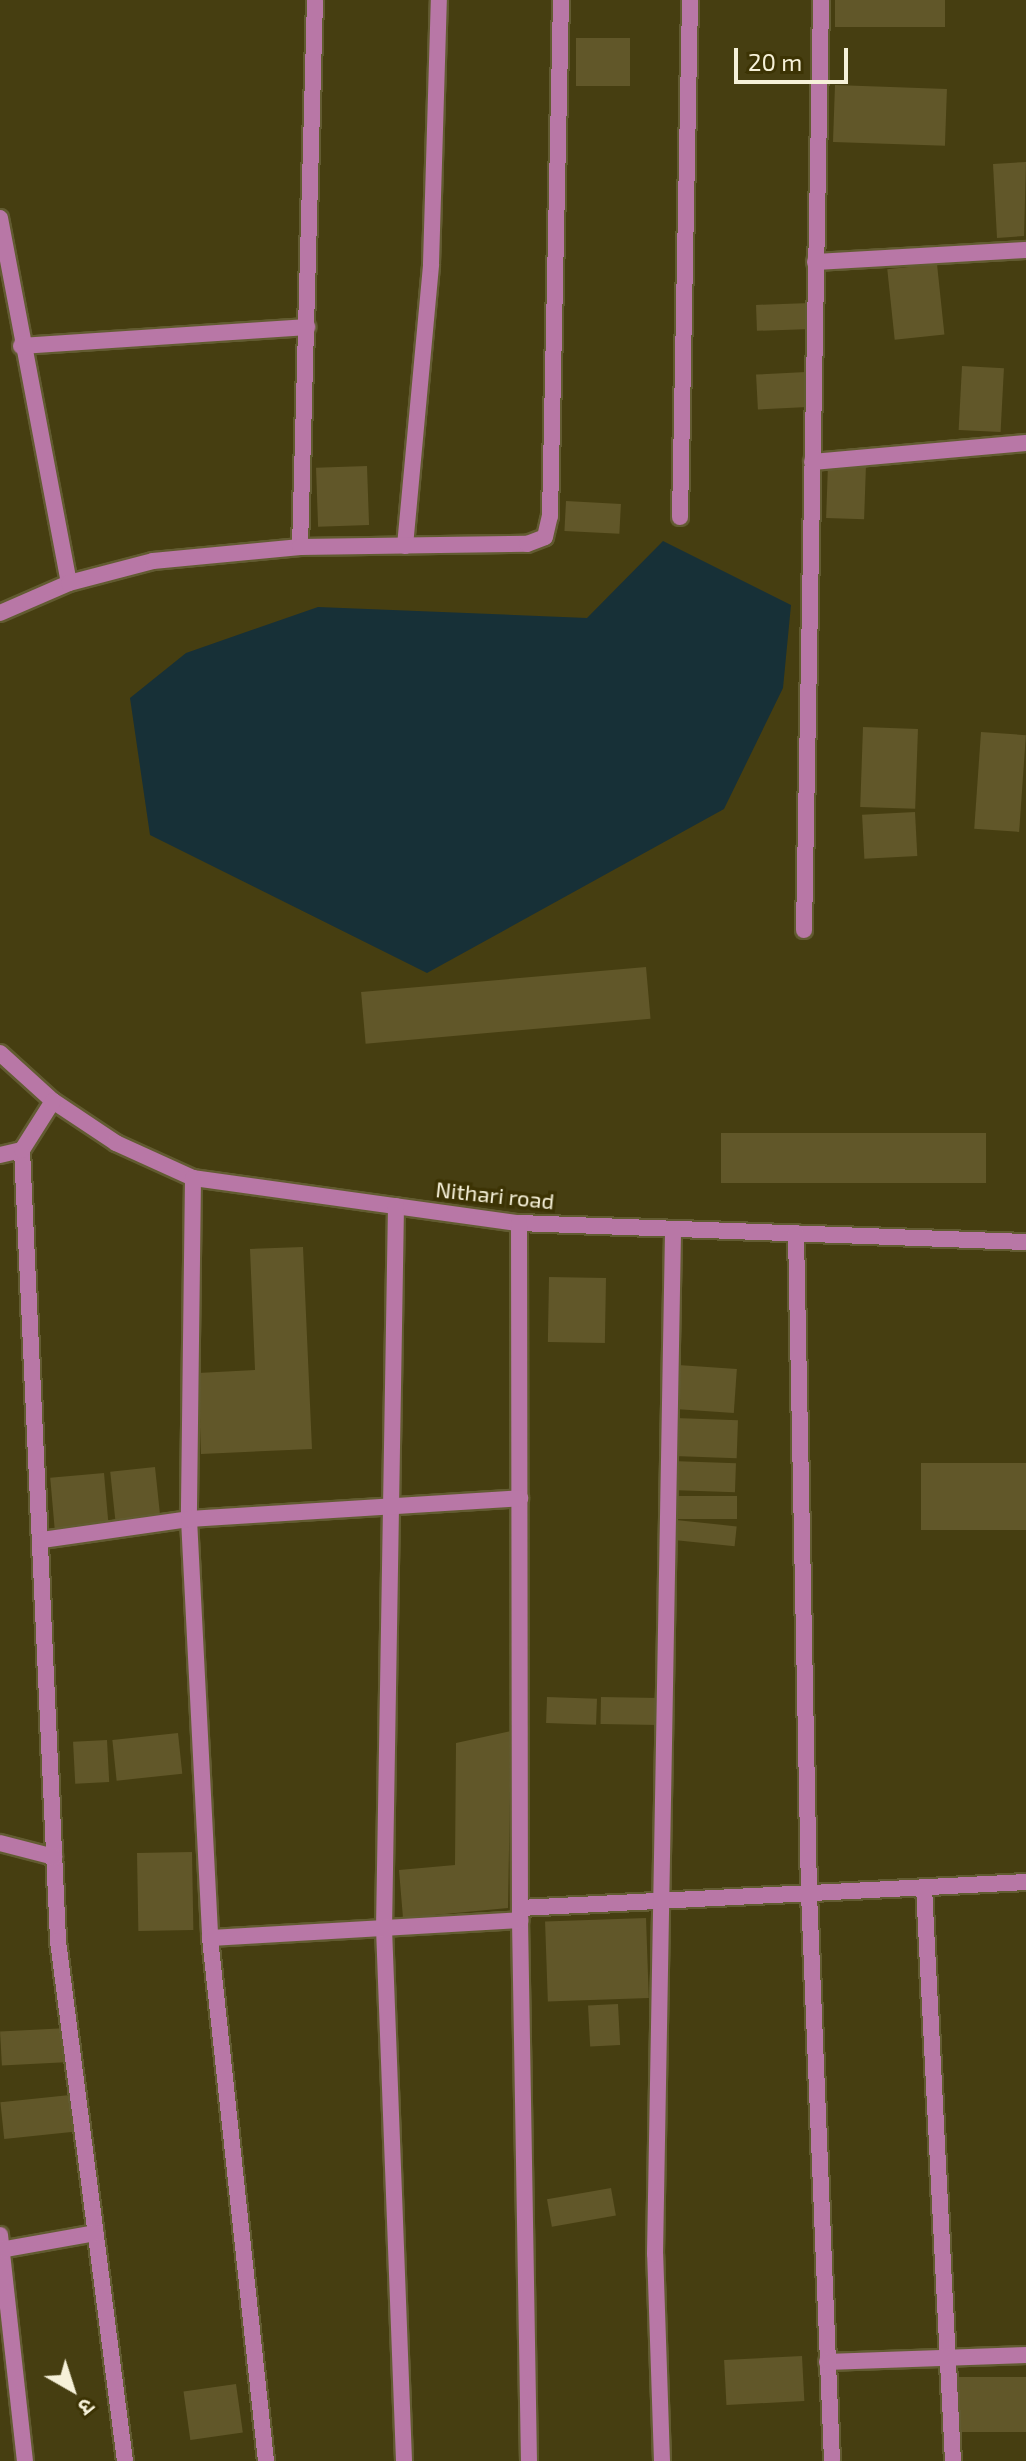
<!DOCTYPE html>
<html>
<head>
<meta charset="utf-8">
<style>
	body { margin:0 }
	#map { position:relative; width:1026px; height:2461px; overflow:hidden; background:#463e11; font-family:"Exo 2","Noto Sans Devanagari",sans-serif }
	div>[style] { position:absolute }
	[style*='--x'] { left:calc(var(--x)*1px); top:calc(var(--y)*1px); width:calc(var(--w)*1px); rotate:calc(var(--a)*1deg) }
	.water>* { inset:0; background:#173037 }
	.building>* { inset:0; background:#615729; transform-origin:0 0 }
	.roads { filter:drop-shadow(2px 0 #625b31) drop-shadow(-2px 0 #625b31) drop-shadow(0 2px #625b31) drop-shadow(0 -2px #625b31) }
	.minor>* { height:16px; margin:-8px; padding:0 8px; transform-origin:8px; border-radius:8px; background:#b877a6 }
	span { translate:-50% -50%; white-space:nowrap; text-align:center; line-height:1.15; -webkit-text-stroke:7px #3c3304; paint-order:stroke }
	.street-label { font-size:22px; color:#f6f1d9 }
	.north { position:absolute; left:32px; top:2349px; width:80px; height:80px; -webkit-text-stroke:6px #3c3304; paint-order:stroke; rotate:141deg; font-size:22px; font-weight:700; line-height:32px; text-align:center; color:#f6f1d9 }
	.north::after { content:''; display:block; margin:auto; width:28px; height:36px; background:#f6f1d9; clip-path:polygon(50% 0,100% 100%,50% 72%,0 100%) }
	.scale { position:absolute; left:734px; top:48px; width:114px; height:36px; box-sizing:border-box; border:4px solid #f6f1d9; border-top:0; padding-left:10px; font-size:24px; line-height:28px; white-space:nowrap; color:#f6f1d9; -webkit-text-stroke:6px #3c3304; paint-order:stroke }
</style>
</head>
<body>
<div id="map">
	<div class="water">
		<div style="clip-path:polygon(663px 541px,791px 605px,783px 688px,724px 809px,427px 973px,150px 835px,130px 698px,186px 653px,318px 607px,587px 618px)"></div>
	</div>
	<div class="building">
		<div style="left:835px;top:0;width:110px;height:27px"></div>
		<div style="left:576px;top:38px;width:54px;height:48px"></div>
		<div style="left:835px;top:85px;width:112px;height:57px;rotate:2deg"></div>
		<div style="clip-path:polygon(1026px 162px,1024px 236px,997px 238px,993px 164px)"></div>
		<div style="left:937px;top:264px;width:71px;height:50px;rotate:84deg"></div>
		<div style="left:810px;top:303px;width:26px;height:54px;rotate:88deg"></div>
		<div style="left:962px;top:366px;width:42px;height:64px;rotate:3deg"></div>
		<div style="left:806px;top:372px;width:35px;height:50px;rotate:87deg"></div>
		<div style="left:828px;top:464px;width:38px;height:54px;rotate:2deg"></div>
		<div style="left:367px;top:466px;width:59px;height:51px;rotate:88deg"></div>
		<div style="left:566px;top:501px;width:55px;height:30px;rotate:3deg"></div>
		<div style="left:863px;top:727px;width:55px;height:80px;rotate:2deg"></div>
		<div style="left:981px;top:732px;width:45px;height:97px;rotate:4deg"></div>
		<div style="left:915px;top:812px;width:44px;height:53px;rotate:87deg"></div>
		<div style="left:646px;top:967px;width:52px;height:286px;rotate:85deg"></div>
		<div style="left:721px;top:1133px;width:265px;height:50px"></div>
		<div style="clip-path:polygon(303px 1247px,312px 1449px,201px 1454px,198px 1373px,255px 1370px,250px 1249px)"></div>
		<div style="left:549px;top:1277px;width:57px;height:65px;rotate:1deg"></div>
		<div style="left:678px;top:1365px;width:59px;height:44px;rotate:4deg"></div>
		<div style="left:675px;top:1418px;width:63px;height:38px;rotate:2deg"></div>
		<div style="left:672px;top:1461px;width:64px;height:29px;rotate:2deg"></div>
		<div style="left:1026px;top:1463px;width:67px;height:105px;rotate:90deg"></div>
		<div style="left:155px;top:1467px;width:51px;height:45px;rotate:84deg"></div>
		<div style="left:104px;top:1473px;width:52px;height:54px;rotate:85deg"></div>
		<div style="left:737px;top:1496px;width:23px;height:61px;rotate:90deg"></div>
		<div style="left:676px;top:1520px;width:61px;height:20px;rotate:6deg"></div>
		<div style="left:547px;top:1697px;width:50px;height:26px;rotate:2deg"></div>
		<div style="left:601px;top:1697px;width:58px;height:27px;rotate:1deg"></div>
		<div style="clip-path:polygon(511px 1731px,508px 1908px,403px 1918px,399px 1870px,455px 1865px,456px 1743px)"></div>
		<div style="left:178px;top:1733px;width:41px;height:66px;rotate:84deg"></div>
		<div style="left:107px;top:1740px;width:42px;height:34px;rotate:87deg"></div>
		<div style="left:192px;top:1852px;width:78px;height:55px;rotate:89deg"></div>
		<div style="left:646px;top:1918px;width:80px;height:101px;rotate:88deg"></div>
		<div style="left:618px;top:2004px;width:41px;height:30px;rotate:87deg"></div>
		<div style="left:68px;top:2028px;width:34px;height:68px;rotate:87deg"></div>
		<div style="left:70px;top:2095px;width:37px;height:70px;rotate:84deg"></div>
		<div style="left:611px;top:2188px;width:28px;height:65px;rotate:80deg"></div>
		<div style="left:802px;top:2356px;width:45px;height:78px;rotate:87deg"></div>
		<div style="left:1026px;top:2377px;width:55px;height:71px;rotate:90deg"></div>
		<div style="left:236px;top:2384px;width:49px;height:53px;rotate:82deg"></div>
	</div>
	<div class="roads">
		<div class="minor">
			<div style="--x:0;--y:218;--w:371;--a:79.3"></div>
			<div style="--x:815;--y:262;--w:211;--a:-3.3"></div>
			<div style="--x:21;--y:346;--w:287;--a:-3.8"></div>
			<div style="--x:812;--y:462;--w:215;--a:-5.1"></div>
			<div style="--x:680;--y:517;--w:517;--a:-88.89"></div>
			<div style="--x:405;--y:546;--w:283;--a:-84.7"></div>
			<div style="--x:431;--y:264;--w:264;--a:-88.3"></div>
			<div style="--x:300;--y:547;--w:547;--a:-88.43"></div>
			<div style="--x:0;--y:613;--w:75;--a:-23.5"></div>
			<div style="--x:69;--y:583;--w:87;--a:-14.7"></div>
			<div style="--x:153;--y:561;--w:148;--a:-5.4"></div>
			<div style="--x:300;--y:547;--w:227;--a:-0.8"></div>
			<div style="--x:527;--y:544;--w:19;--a:-21"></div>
			<div style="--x:545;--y:537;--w:22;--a:-77"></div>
			<div style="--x:550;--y:516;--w:516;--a:-88.78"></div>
			<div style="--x:804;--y:930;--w:930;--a:-88.95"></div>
			<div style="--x:0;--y:1053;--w:72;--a:42.2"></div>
			<div style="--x:53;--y:1101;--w:76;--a:33.7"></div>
			<div style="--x:116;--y:1143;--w:85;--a:24.4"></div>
			<div style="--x:193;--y:1178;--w:329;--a:7.9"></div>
			<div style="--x:519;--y:1223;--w:507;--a:2.15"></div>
			<div style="--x:22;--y:1150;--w:792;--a:87.39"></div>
			<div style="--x:58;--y:1941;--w:524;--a:82.66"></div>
			<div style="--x:0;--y:1155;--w:23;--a:-13"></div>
			<div style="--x:22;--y:1150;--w:58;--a:-57.7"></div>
			<div style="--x:193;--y:1178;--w:341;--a:90.7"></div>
			<div style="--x:189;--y:1519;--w:420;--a:87.1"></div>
			<div style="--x:210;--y:1938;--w:526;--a:83.89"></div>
			<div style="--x:396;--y:1206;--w:722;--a:90.95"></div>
			<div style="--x:384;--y:1928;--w:533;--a:87.85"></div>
			<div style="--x:519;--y:1223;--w:697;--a:89.92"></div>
			<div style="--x:520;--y:1920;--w:541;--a:89.05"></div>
			<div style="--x:796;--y:1233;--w:660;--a:88.87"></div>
			<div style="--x:809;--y:1893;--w:568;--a:87.68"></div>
			<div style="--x:42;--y:1540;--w:148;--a:-8.1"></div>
			<div style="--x:189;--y:1519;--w:332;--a:-3.6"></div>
			<div style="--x:0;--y:1843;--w:56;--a:14.5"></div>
			<div style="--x:924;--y:1887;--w:575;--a:87.11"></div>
			<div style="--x:520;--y:1908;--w:507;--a:-2.94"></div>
			<div style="--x:210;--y:1938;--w:311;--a:-3.3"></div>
			<div style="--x:0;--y:2235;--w:227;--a:83.7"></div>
			<div style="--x:0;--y:2250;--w:97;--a:-10.1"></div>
			<div style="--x:827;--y:2362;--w:199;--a:-2"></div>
			<div style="--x:662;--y:2461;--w:207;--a:-91.9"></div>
			<div style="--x:655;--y:2254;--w:1024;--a:-88.99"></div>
		</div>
	</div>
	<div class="street-label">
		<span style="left:495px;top:1195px;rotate:6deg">Nithari road</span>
	</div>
	<div class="north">उ</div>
	<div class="scale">20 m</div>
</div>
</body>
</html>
